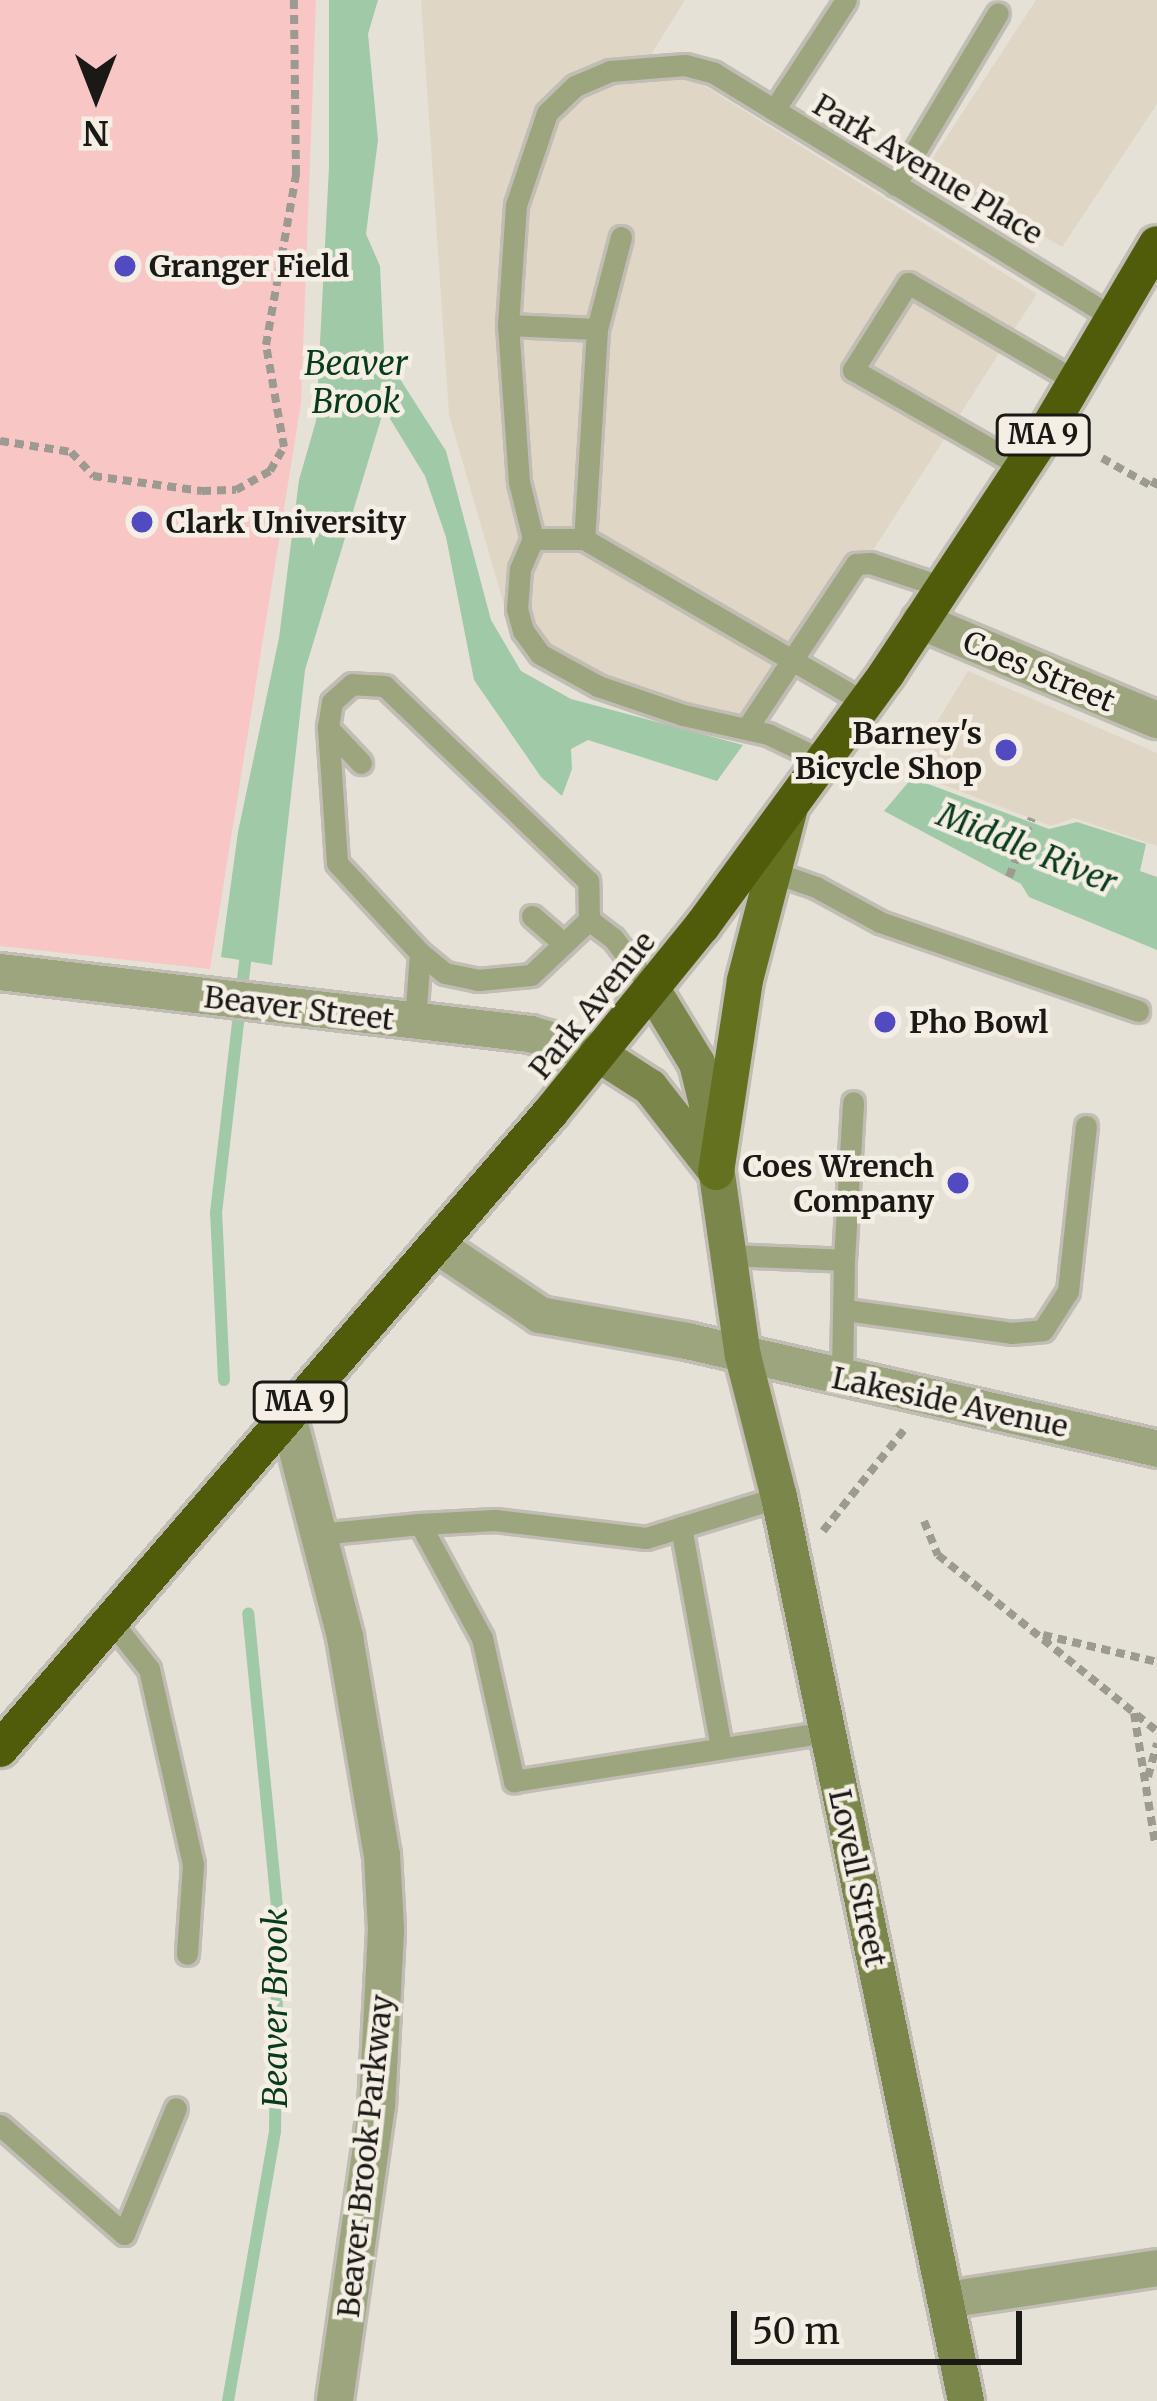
<!DOCTYPE html>
<html>
<head>
<meta charset="utf-8">
<style>
	body { margin:0 }
	#map { position:relative; width:1157px; height:2401px; overflow:hidden; background:#e6e1d7; font-family:Merriweather,serif }
	div>[style] { position:absolute }
	[style*='--x'] { left:calc(var(--x)*1px); top:calc(var(--y)*1px); width:calc(var(--w)*1px); rotate:calc(var(--a)*1deg) }
	.built>* { inset:0; background:#dfd6c5 }
	.green>* { inset:0; background:#f8c6c5 }
	.water>* { inset:0; background:#9fc9a7 }
	.stream>* { height:12px; margin:-6px; padding:0 6px; transform-origin:6px; border-radius:6px; background:#9fc9a7 }
	.path>* { height:8px; margin-top:-4px; transform-origin:0; background:repeating-linear-gradient(90deg,#9d9a92 0 9px,transparent 0 15px) }
	.roads { filter:drop-shadow(3px 0 #c1bdb4) drop-shadow(-3px 0 #c1bdb4) drop-shadow(0 3px #c1bdb4) drop-shadow(0 -3px #c1bdb4) }
	.lane>* { height:21px; margin:-10.5px; padding:0 10.5px; transform-origin:10.5px; border-radius:10.5px; background:#9ca57d }
	.street>* { height:36px; margin:-18px; padding:0 18px; transform-origin:18px; border-radius:18px; background:#9ca57d }
	.secondary>* { height:36px; margin:-18px; padding:0 18px; transform-origin:18px; border-radius:18px; background:#7b874a }
	.primary>* { height:36px; margin:-18px; padding:0 18px; transform-origin:18px; border-radius:18px; background:#64711e }
	.highway>* { height:36px; margin:-18px; padding:0 18px; transform-origin:18px; border-radius:18px; background:#515c0a }
	.dots>* { width:33px; height:33px; translate:-50% -50%; box-sizing:border-box; border:6px solid #f4eee4; border-radius:50% }
	span { translate:-50% -50%; white-space:nowrap; text-align:center; line-height:1.15; -webkit-text-stroke:9px #f4eee4; paint-order:stroke }
	.shield-label span { padding:3px 9px; background:#f4eee4; border:3px solid; border-radius:9px; -webkit-text-stroke-width:0 }
	.shield-label { font-size:27px; color:#1a1915; font-weight:700 }
	.street-label { font-size:30px; color:#1a1915 }
	.poi-label { font-size:30px; color:#1a1915; font-weight:700 }
	.left { translate:0 -50%; text-align:left }
	.right { translate:-100% -50%; text-align:right }
	.water-label { font-size:33px; color:#083b1b; font-style:italic }
	.north { position:absolute; left:36px; top:36px; width:120px; height:120px; -webkit-text-stroke:9px #f4eee4; paint-order:stroke; rotate:180deg; font-size:33px; font-weight:700; line-height:48px; text-align:center; color:#1a1915 }
	.north::after { content:''; display:block; margin:auto; width:42px; height:54px; background:#1a1915; clip-path:polygon(50% 0,100% 100%,50% 72%,0 100%) }
	.scale { position:absolute; left:731px; top:2311px; width:291px; height:54px; box-sizing:border-box; border:6px solid #1a1915; border-top:0; padding-left:15px; font-size:36px; line-height:42px; white-space:nowrap; color:#1a1915; -webkit-text-stroke:9px #f4eee4; paint-order:stroke }
</style>
</head>
<body>
<div id="map">
	<div class="built">
		<div style="clip-path:polygon(421px 0,685px 0,652px 53px,1037px 294px,751px 741px,559px 679px,515px 643px,449px 415px)"></div>
		<div style="clip-path:polygon(1036px 0,1157px 0,1157px 104px,1062px 247px,927px 167px)"></div>
		<div style="clip-path:polygon(968px 671px,1157px 753px,1157px 846px,1074px 818px,1051px 826px,907px 771px)"></div>
	</div>
	<div class="green">
		<div style="clip-path:polygon(0 0,316px 0,301px 403px,210px 969px,0 946px)"></div>
	</div>
	<div class="water">
		<div style="clip-path:polygon(329px 0,378px 0,368px 34px,378px 140px,366px 234px,380px 266px,384px 354px,446px 451px,491px 620px,521px 671px,571px 699px,743px 745px,717px 781px,588px 740px,571px 749px,572px 769px,562px 796px,541px 777px,474px 680px,446px 537px,425px 476px,384px 409px,305px 670px,272px 965px,221px 957px,238px 832px,279px 638px,299px 480px,316px 421px,329px 167px)"></div>
		<div style="clip-path:polygon(912px 778px,1049px 829px,1077px 822px,1146px 844px,1140px 871px,1157px 877px,1157px 950px,1029px 897px,1021px 884px,884px 811px)"></div>
	</div>
	<div class="stream">
		<div style="--x:224;--y:1380;--w:167;--a:-92.7"></div>
		<div style="--x:216;--y:1213;--w:270;--a:-83.4"></div>
		<div style="--x:228;--y:2401;--w:273;--a:-80.1"></div>
		<div style="--x:275;--y:2132;--w:215;--a:-89.2"></div>
		<div style="--x:278;--y:1917;--w:305;--a:-95.6"></div>
	</div>
	<div class="path">
		<div style="--x:0;--y:441;--w:72;--a:8.8"></div>
		<div style="--x:71;--y:452;--w:33;--a:47"></div>
		<div style="--x:93;--y:476;--w:110;--a:7.8"></div>
		<div style="--x:202;--y:491;--w:34;--a:-2"></div>
		<div style="--x:236;--y:490;--w:39;--a:-29"></div>
		<div style="--x:270;--y:471;--w:28;--a:-60"></div>
		<div style="--x:284;--y:447;--w:104;--a:-100"></div>
		<div style="--x:266;--y:345;--w:174;--a:-80"></div>
		<div style="--x:296;--y:174;--w:174;--a:-90.7"></div>
		<div style="--x:1102;--y:458;--w:59;--a:29.6"></div>
		<div style="--x:1153;--y:487;--w:9;--a:-63"></div>
		<div style="--x:1009;--y:877;--w:63;--a:-68.7"></div>
		<div style="--x:924;--y:1521;--w:37;--a:68"></div>
		<div style="--x:938;--y:1555;--w:281;--a:38.8"></div>
		<div style="--x:823;--y:1531;--w:134;--a:-51.3"></div>
		<div style="--x:1043;--y:1635;--w:117;--a:13.3"></div>
		<div style="--x:1134;--y:1713;--w:131;--a:80.8"></div>
		<div style="--x:1148;--y:1777;--w:35;--a:-75"></div>
	</div>
	<div class="roads">
		<div class="lane">
			<div style="--x:774;--y:110;--w:131;--a:-56.8"></div>
			<div style="--x:895;--y:185;--w:200;--a:-59.1"></div>
			<div style="--x:508;--y:325;--w:89;--a:2.6"></div>
			<div style="--x:597;--y:329;--w:210;--a:93.5"></div>
			<div style="--x:597;--y:329;--w:95;--a:-75.4"></div>
			<div style="--x:1022;--y:467;--w:195;--a:-150.1"></div>
			<div style="--x:853;--y:370;--w:103;--a:-57.7"></div>
			<div style="--x:908;--y:283;--w:194;--a:30.3"></div>
			<div style="--x:533;--y:539;--w:59;--a:-103.8"></div>
			<div style="--x:519;--y:482;--w:157;--a:-94"></div>
			<div style="--x:508;--y:325;--w:120;--a:-86.2"></div>
			<div style="--x:516;--y:205;--w:97;--a:-71.4"></div>
			<div style="--x:547;--y:113;--w:39;--a:-44"></div>
			<div style="--x:575;--y:86;--w:38;--a:-23"></div>
			<div style="--x:610;--y:71;--w:75;--a:-4.6"></div>
			<div style="--x:685;--y:65;--w:30;--a:15"></div>
			<div style="--x:714;--y:73;--w:467;--a:31.5"></div>
			<div style="--x:328;--y:728;--w:48;--a:46.7"></div>
			<div style="--x:747;--y:728;--w:197;--a:-56.4"></div>
			<div style="--x:856;--y:564;--w:14;--a:-4"></div>
			<div style="--x:870;--y:563;--w:77;--a:18.2"></div>
			<div style="--x:824;--y:761;--w:62;--a:-154.3"></div>
			<div style="--x:768;--y:734;--w:87;--a:-167.4"></div>
			<div style="--x:683;--y:715;--w:90;--a:-161.2"></div>
			<div style="--x:598;--y:686;--w:66;--a:-151.1"></div>
			<div style="--x:540;--y:654;--w:29;--a:-126"></div>
			<div style="--x:523;--y:631;--w:23;--a:-105"></div>
			<div style="--x:517;--y:609;--w:40;--a:-85.7"></div>
			<div style="--x:520;--y:569;--w:33;--a:-67"></div>
			<div style="--x:533;--y:539;--w:51;--a:0"></div>
			<div style="--x:584;--y:539;--w:326;--a:30.2"></div>
			<div style="--x:773;--y:872;--w:46;--a:19.2"></div>
			<div style="--x:816;--y:887;--w:73;--a:28.7"></div>
			<div style="--x:880;--y:922;--w:273;--a:19"></div>
			<div style="--x:532;--y:916;--w:40;--a:41"></div>
			<div style="--x:589;--y:920;--w:39;--a:-91"></div>
			<div style="--x:588;--y:881;--w:281;--a:-136.2"></div>
			<div style="--x:385;--y:686;--w:33;--a:-177"></div>
			<div style="--x:352;--y:684;--w:27;--a:138"></div>
			<div style="--x:332;--y:702;--w:25;--a:99"></div>
			<div style="--x:328;--y:727;--w:136;--a:86.2"></div>
			<div style="--x:337;--y:863;--w:122;--a:47.3"></div>
			<div style="--x:420;--y:953;--w:32;--a:39"></div>
			<div style="--x:445;--y:973;--w:34;--a:12"></div>
			<div style="--x:478;--y:980;--w:53;--a:-5.4"></div>
			<div style="--x:531;--y:975;--w:80;--a:-43.5"></div>
			<div style="--x:589;--y:920;--w:30;--a:37"></div>
			<div style="--x:613;--y:938;--w:64;--a:52.6"></div>
			<div style="--x:415;--y:1021;--w:68;--a:-85.8"></div>
			<div style="--x:727;--y:1255;--w:117;--a:2.4"></div>
			<div style="--x:844;--y:1260;--w:120;--a:91"></div>
			<div style="--x:844;--y:1260;--w:158;--a:-86.7"></div>
			<div style="--x:846;--y:1310;--w:167;--a:7.9"></div>
			<div style="--x:1011;--y:1333;--w:32;--a:-5"></div>
			<div style="--x:1043;--y:1330;--w:46;--a:-57.3"></div>
			<div style="--x:1068;--y:1291;--w:166;--a:-83.8"></div>
			<div style="--x:420;--y:1524;--w:75;--a:-3.1"></div>
			<div style="--x:495;--y:1520;--w:152;--a:6.8"></div>
			<div style="--x:646;--y:1538;--w:139;--a:-17.1"></div>
			<div style="--x:681;--y:1527;--w:225;--a:79.7"></div>
			<div style="--x:319;--y:1534;--w:101;--a:-5.7"></div>
			<div style="--x:420;--y:1524;--w:130;--a:61.5"></div>
			<div style="--x:482;--y:1638;--w:147;--a:77.4"></div>
			<div style="--x:514;--y:1781;--w:318;--a:-8.9"></div>
			<div style="--x:111;--y:1621;--w:61;--a:51.6"></div>
			<div style="--x:149;--y:1669;--w:201;--a:77.3"></div>
			<div style="--x:193;--y:1865;--w:89;--a:93.9"></div>
			<div style="--x:0;--y:2125;--w:165;--a:41.3"></div>
			<div style="--x:124;--y:2234;--w:136;--a:-67.6"></div>
		</div>
		<div class="street">
			<div style="--x:920;--y:621;--w:257;--a:22.7"></div>
			<div style="--x:0;--y:972;--w:534;--a:6.67"></div>
			<div style="--x:530;--y:1034;--w:70;--a:15.8"></div>
			<div style="--x:436;--y:1245;--w:125;--a:33.9"></div>
			<div style="--x:540;--y:1315;--w:149;--a:10"></div>
			<div style="--x:687;--y:1341;--w:482;--a:12.9"></div>
			<div style="--x:288;--y:1416;--w:228;--a:75.5"></div>
			<div style="--x:345;--y:1637;--w:221;--a:80.4"></div>
			<div style="--x:382;--y:1855;--w:75;--a:86.9"></div>
			<div style="--x:386;--y:1930;--w:175;--a:92.9"></div>
			<div style="--x:377;--y:2105;--w:299;--a:98.1"></div>
			<div style="--x:946;--y:2300;--w:213;--a:-8.6"></div>
		</div>
		<div class="secondary">
			<div style="--x:652;--y:989;--w:87;--a:58.7"></div>
			<div style="--x:697;--y:1063;--w:42;--a:76.3"></div>
			<div style="--x:707;--y:1104;--w:255;--a:81.9"></div>
			<div style="--x:743;--y:1356;--w:146;--a:75.7"></div>
			<div style="--x:779;--y:1497;--w:923;--a:78.31"></div>
			<div style="--x:597;--y:1053;--w:63;--a:32.7"></div>
			<div style="--x:650;--y:1087;--w:104;--a:52"></div>
		</div>
		<div class="primary">
			<div style="--x:716;--y:1172;--w:194;--a:-81.4"></div>
			<div style="--x:745;--y:980;--w:179;--a:-75.4"></div>
		</div>
		<div class="highway">
			<div style="--x:0;--y:1749;--w:841;--a:-49.15"></div>
			<div style="--x:550;--y:1113;--w:241;--a:-50.9"></div>
			<div style="--x:702;--y:926;--w:313;--a:-53.8"></div>
			<div style="--x:887;--y:673;--w:295;--a:-56.6"></div>
			<div style="--x:1049;--y:427;--w:212;--a:-59.5"></div>
		</div>
	</div>
	<div class="dots">
		<div style="left:125px;top:266px;background:#524ac1"></div>
		<div style="left:142px;top:522px;background:#524ac1"></div>
		<div style="left:1006px;top:750px;background:#524ac1"></div>
		<div style="left:885px;top:1022px;background:#524ac1"></div>
		<div style="left:958px;top:1183px;background:#524ac1"></div>
	</div>
	<div class="shield-label">
		<span style="left:1043px;top:435px">MA 9</span>
		<span style="left:300px;top:1402px">MA 9</span>
	</div>
	<div class="street-label">
		<span style="left:928px;top:169px;rotate:31deg">Park Avenue Place</span>
		<span style="left:1039px;top:671px;rotate:23deg">Coes Street</span>
		<span style="left:592px;top:1005px;rotate:-51deg">Park Avenue</span>
		<span style="left:299px;top:1008px;rotate:7deg">Beaver Street</span>
		<span style="left:950px;top:1402px;rotate:12deg">Lakeside Avenue</span>
		<span style="left:858px;top:1878px;rotate:78deg">Lovell Street</span>
		<span style="left:365px;top:2156px;rotate:-84deg">Beaver Brook Parkway</span>
	</div>
	<div class="poi-label">
		<span class="left" style="left:149px;top:266px">Granger Field</span>
		<span class="left" style="left:166px;top:522px">Clark University</span>
		<span class="right" style="left:982px;top:750px">Barney's<br>Bicycle Shop</span>
		<span class="left" style="left:909px;top:1022px">Pho Bowl</span>
		<span class="right" style="left:934px;top:1183px">Coes Wrench<br>Company</span>
	</div>
	<div class="water-label">
		<span style="left:356px;top:383px">Beaver<br>Brook</span>
		<span style="left:1027px;top:849px;rotate:22deg">Middle River</span>
		<span style="left:276px;top:2008px;rotate:-90deg">Beaver Brook</span>
	</div>
	<div class="north">N</div>
	<div class="scale">50 m</div>
</div>
</body>
</html>
